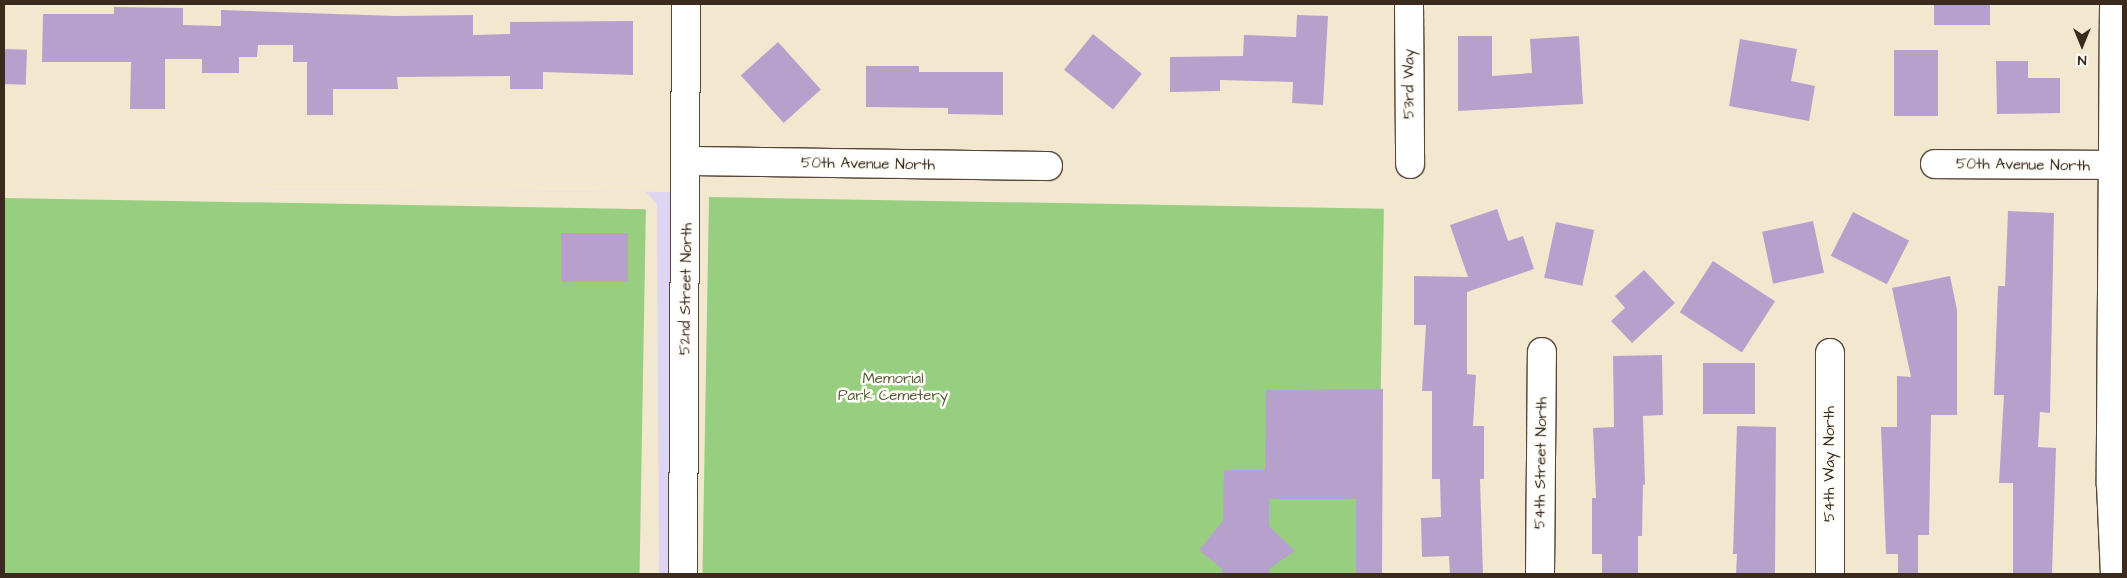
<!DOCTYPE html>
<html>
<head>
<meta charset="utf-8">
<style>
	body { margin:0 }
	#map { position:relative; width:2127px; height:578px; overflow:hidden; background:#f2e8d0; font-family:"Architects Daughter",sans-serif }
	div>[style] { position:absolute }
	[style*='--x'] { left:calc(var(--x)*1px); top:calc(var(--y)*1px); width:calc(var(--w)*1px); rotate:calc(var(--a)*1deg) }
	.built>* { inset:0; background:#ded5f5 }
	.green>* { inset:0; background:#98ce7f; transform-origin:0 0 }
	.building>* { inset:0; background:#b6a1cc; transform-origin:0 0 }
	.roads { filter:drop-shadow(1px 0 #564639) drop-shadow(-1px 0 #564639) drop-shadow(0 1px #564639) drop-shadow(0 -1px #564639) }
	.minor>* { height:28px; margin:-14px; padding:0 14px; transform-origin:14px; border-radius:14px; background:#fff }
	span { translate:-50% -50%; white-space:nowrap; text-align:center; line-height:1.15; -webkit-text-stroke:5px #fdfcf7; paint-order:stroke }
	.street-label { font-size:15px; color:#3b2a1e }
	.park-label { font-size:15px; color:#575b3b }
	.frame { position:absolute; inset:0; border:5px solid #3b2a1e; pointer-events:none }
	.north { position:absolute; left:2057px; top:20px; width:50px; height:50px; -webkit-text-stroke:4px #fdfcf7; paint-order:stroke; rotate:180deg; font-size:14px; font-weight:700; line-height:20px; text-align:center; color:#3b2a1e }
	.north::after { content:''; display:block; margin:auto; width:18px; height:22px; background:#3b2a1e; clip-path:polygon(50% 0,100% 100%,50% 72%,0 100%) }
</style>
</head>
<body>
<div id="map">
	<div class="built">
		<div style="clip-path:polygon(4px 187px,675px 192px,671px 574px,659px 574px,657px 204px,646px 192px)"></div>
	</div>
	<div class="green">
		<div style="left:709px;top:197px;width:675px;height:377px;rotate:1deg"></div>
		<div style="left:4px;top:198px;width:642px;height:376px;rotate:1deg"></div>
	</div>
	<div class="building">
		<div style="left:1934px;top:4px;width:56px;height:21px"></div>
		<div style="clip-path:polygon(114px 7px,183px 8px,183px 25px,221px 26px,221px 10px,396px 16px,473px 15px,473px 35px,510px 34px,510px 22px,633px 21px,633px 75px,543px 72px,543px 89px,510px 89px,510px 76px,397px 77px,398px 89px,333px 89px,333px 115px,307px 115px,307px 62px,293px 62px,293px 45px,258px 45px,257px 57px,239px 57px,239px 73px,202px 73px,202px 59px,165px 59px,165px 109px,130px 109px,131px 62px,42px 62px,43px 14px,114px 14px)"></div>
		<div style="clip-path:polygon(1297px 15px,1328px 16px,1323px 105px,1292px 103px,1293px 82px,1220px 80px,1220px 91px,1170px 92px,1170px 57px,1243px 56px,1244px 35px,1296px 37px)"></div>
		<div style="left:1093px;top:34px;width:63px;height:46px;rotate:39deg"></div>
		<div style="clip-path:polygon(1458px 36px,1492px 36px,1492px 76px,1532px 73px,1530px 39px,1579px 36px,1583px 104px,1458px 111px)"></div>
		<div style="clip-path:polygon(1740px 39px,1797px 49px,1791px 81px,1815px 86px,1809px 121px,1729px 106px)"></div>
		<div style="left:778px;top:42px;width:64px;height:50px;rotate:48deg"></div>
		<div style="left:4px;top:49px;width:23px;height:35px;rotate:2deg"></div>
		<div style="left:1894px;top:50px;width:44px;height:66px"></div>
		<div style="clip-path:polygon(1996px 61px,2028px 61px,2028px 78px,2060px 78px,2060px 113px,1997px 114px)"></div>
		<div style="clip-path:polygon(866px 66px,919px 66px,919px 72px,1003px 72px,1003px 115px,948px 114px,948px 108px,866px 107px)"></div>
		<div style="clip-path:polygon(1497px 209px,1508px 241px,1523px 236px,1534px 269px,1467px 292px,1467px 374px,1476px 375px,1473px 426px,1484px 426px,1484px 479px,1480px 479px,1483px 574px,1450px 574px,1449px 556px,1422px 557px,1421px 518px,1441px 517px,1440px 479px,1432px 479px,1432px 391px,1422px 391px,1426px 325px,1414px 325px,1414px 276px,1468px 277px,1450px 225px)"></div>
		<div style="clip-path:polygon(2008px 211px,2054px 213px,2050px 413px,2040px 412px,2038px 447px,2056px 448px,2052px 574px,2013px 574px,2013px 483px,1999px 483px,2004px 395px,1994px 395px,1998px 286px,2005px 286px)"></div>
		<div style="left:1853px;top:212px;width:63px;height:49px;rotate:27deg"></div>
		<div style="left:1813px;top:221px;width:53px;height:52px;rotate:78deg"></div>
		<div style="left:1556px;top:222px;width:39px;height:57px;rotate:12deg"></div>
		<div style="left:561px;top:233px;width:67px;height:49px"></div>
		<div style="left:1713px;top:261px;width:74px;height:61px;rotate:33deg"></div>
		<div style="clip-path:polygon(1644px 270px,1675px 303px,1632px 343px,1611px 321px,1625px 308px,1615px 296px)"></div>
		<div style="clip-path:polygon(1950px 276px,1957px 310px,1957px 415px,1931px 415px,1929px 535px,1918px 535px,1918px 574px,1898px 574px,1898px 554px,1886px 554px,1881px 427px,1897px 427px,1897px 376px,1911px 377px,1892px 288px)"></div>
		<div style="clip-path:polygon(1662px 355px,1663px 415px,1643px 416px,1645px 484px,1643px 485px,1642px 536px,1638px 536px,1638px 574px,1602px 574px,1602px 554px,1592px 554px,1592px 498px,1596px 498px,1593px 428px,1614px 427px,1613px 356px)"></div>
		<div style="left:1703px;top:363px;width:52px;height:51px"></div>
		<div style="clip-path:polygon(1383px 389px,1382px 574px,1356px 574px,1356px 499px,1269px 499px,1269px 526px,1295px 551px,1269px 569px,1269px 574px,1222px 574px,1222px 569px,1199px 550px,1223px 521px,1224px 470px,1265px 470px,1266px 390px)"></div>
		<div style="clip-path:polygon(1737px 426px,1776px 427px,1775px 574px,1736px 574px,1737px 554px,1733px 554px)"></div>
	</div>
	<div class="roads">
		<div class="minor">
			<div style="--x:1409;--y:4;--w:160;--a:89.6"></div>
			<div style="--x:2114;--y:4;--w:480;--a:90.4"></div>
			<div style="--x:2111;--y:484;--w:90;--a:87.5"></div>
			<div style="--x:688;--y:161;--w:360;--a:0.8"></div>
			<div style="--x:1935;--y:164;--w:176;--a:0.3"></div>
			<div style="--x:1830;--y:353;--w:221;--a:90"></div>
			<div style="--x:683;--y:574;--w:570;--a:-89.7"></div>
			<div style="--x:1540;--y:574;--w:222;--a:-89.5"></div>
		</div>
	</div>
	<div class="street-label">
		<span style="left:1409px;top:84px;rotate:-90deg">53rd Way</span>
		<span style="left:868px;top:164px;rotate:1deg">50th Avenue North</span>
		<span style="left:2023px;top:165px;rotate:1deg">50th Avenue North</span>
		<span style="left:686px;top:289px;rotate:-89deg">52nd Street North</span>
		<span style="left:1541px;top:463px;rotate:-89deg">54th Street North</span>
		<span style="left:1830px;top:464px;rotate:-90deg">54th Way North</span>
	</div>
	<div class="park-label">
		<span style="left:893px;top:387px">Memorial<br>Park Cemetery</span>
	</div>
	<div class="frame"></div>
	<div class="north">N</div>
</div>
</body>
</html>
